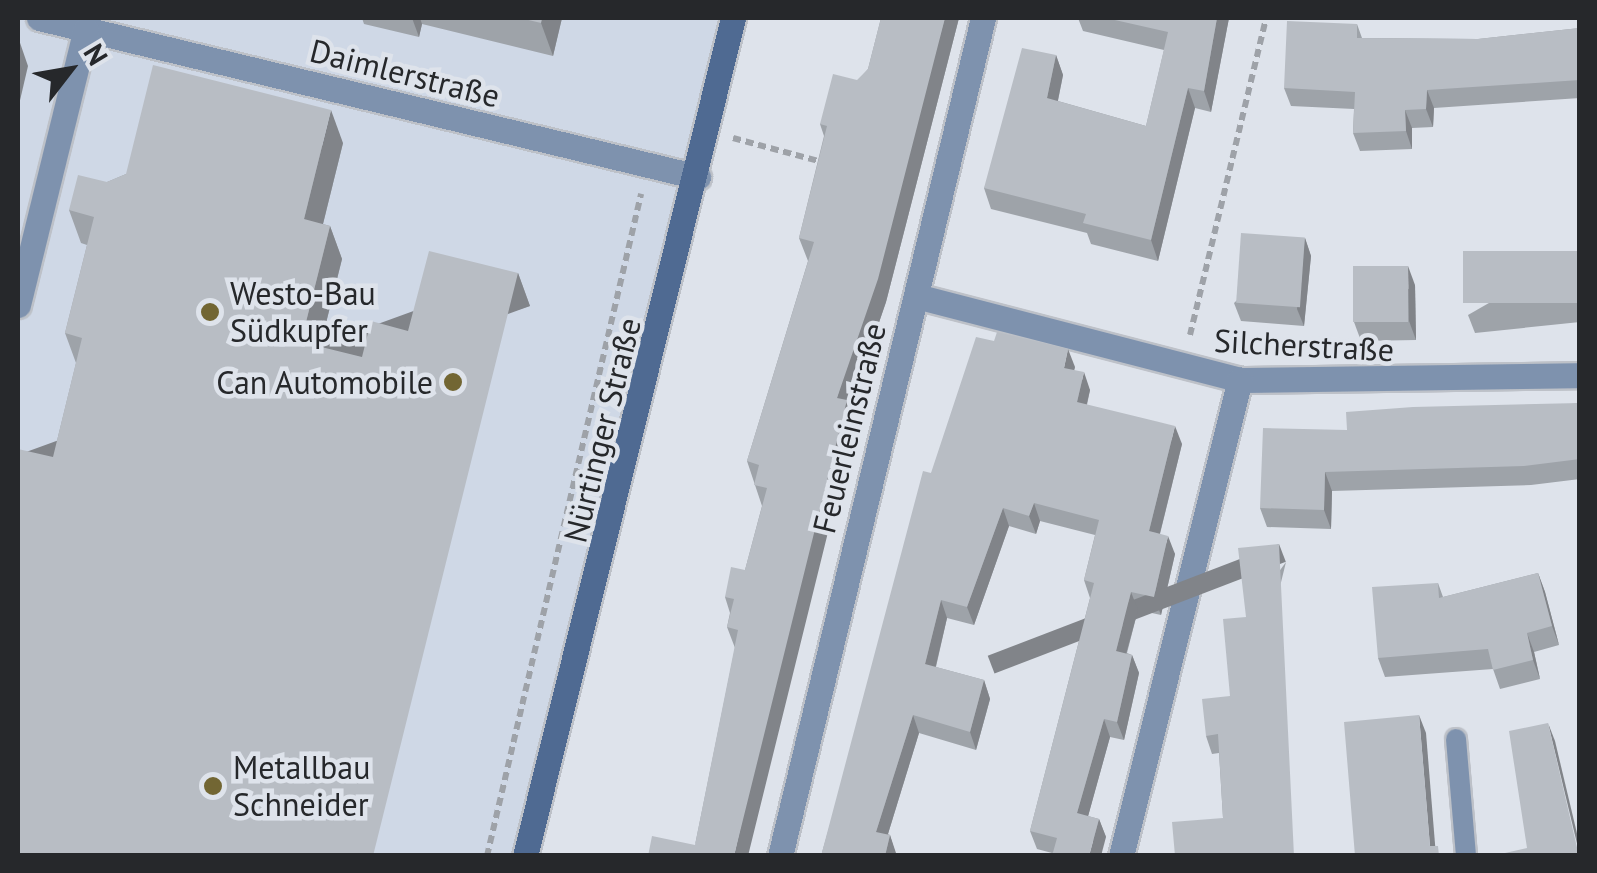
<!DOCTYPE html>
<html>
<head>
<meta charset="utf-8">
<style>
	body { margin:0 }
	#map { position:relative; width:1597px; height:873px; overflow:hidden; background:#dee3eb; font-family:"PT Sans",sans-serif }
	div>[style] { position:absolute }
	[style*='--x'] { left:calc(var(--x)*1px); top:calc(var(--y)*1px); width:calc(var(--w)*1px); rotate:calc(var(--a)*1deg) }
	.built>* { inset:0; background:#cfd8e6 }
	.path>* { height:6px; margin-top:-3px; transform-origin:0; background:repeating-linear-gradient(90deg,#9ea2a8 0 8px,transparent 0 13px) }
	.roads { filter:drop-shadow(2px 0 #bdc1c8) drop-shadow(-2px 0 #bdc1c8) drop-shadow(0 2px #bdc1c8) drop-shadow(0 -2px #bdc1c8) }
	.lane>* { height:20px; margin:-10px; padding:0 10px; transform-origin:10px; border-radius:10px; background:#7e92ae }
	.street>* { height:25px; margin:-12.5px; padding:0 12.5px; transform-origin:12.5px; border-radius:12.5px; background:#7e92ae }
	.secondary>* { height:25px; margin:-12.5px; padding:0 12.5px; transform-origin:12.5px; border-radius:12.5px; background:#4f6a92 }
	.wall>* { inset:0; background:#9ea3a9 }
	.shaded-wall>* { inset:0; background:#818489; transform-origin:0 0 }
	.building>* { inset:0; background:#b8bdc4; transform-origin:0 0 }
	.dots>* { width:28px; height:28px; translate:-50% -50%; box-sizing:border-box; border:5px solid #dee3eb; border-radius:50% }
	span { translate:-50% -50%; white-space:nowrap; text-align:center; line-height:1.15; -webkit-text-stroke:9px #dee3eb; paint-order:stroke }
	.street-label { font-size:32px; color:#26282b }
	.poi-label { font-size:32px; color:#26282b }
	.left { translate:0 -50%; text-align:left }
	.right { translate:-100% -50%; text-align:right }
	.frame { position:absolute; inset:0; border:20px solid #26282b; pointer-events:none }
	.north { position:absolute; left:20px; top:20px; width:100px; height:100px; -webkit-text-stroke:8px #dee3eb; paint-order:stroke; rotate:59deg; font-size:28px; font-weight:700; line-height:40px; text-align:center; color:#26282b }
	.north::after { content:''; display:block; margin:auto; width:35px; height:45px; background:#26282b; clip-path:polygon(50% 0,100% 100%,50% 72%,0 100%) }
</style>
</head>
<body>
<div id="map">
	<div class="built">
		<div style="clip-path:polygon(18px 18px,733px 18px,525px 855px,18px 855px)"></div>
	</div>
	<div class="path">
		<div style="--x:733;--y:138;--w:92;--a:15.1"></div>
		<div style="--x:1190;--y:335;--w:326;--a:-76.5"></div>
		<div style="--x:487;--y:856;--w:680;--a:-76.9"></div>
	</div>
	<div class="roads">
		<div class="lane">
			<div style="--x:1456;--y:739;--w:117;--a:85.1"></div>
		</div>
		<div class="street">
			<div style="--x:39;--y:18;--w:678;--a:13.56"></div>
			<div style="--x:916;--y:296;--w:335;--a:14.5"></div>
			<div style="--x:1240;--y:380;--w:340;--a:-0.8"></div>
			<div style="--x:18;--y:305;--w:284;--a:-76.2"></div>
			<div style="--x:780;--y:856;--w:862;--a:-76.38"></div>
			<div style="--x:1121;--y:856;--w:491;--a:-76"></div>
		</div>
		<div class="secondary">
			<div style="--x:525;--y:856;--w:863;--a:-76.06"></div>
		</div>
	</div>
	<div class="wall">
		<div style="clip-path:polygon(362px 18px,562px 18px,553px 56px,422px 24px,419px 37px,364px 24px)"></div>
		<div style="clip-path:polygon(881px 18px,959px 18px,886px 302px,850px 407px,855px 423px,695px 845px,735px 648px,727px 627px,730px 613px,725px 597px,745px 570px,762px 506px,747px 461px,808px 261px,799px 238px,824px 136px,820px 124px,868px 69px)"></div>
		<div style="clip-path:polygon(1078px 18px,1229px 18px,1211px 112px,1195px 108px,1158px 261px,1091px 244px,1087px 233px,991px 209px,984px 188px,1056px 55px,1063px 75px,1058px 101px,1146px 126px,1164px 50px,1083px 31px)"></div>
		<div style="clip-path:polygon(1357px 24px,1362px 38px,1478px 39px,1580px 28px,1580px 98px,1434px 108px,1433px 127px,1412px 128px,1412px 149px,1360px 151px,1353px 133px,1354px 109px,1291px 106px,1284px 88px)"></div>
		<div style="clip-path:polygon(343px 143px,323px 224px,330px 226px,342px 259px,320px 347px,362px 357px,408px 331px,518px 273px,530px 306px,53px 457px,76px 363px,65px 333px,87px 245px,81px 243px,69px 210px,107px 182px,126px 174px)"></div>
		<div style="clip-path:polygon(1305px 238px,1311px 256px,1304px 326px,1241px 321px,1234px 303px)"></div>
		<div style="clip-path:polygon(1580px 251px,1580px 322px,1475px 333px,1468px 315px)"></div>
		<div style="clip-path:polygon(1415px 285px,1416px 340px,1361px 341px,1354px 322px)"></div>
		<div style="clip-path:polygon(1075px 367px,1074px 370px,1090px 390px,1087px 405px,1182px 444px,1160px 534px,1175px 554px,1161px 615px,1138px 610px,1127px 653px,1132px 655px,1139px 673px,1124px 740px,1110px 737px,1088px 816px,1099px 819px,1106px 837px,1052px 853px,1037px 849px,1030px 831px,1090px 598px,1084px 580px,1095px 535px,1040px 521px,1036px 534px,1009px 526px,974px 625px,947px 618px,936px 667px,984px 680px,990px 699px,976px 750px,919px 733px,888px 834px,890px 835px,896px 856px,821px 856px,931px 473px)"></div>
		<div style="clip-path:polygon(1580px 403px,1580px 479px,1531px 485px,1332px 491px,1331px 529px,1267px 527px,1260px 508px,1347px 430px)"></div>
		<div style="clip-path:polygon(1286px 562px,1223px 818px,1219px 753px,1212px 754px,1206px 736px,1230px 696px,1246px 617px)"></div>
		<div style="clip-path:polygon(1538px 573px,1545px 592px,1559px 645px,1534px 652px,1540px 679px,1500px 689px,1493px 669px,1385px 677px,1378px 658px,1438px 583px,1443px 597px)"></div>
	</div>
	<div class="shaded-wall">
		<div style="clip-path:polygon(412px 18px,420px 18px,422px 24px,419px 37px)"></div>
		<div style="clip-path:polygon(542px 18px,562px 18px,553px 56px,541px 23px)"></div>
		<div style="clip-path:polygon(945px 18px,959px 18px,886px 302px,850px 407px,855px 423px,748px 856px,734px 856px,837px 398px)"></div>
		<div style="clip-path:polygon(1217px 18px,1229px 18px,1211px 112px,1204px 91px)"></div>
		<div style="clip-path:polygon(18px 37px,28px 66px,18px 109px)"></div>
		<div style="clip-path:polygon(1056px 55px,1063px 75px,1054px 119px,1047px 98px)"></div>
		<div style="clip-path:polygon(1188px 88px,1195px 108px,1158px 261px,1151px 240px)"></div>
		<div style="clip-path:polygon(1427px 90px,1434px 108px,1433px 127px,1426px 109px)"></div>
		<div style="clip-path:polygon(331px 110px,343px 143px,316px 252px,304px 219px)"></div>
		<div style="clip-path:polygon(1405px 110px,1412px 128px,1412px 149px,1406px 131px)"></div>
		<div style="clip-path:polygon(330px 226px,342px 259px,313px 375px,301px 342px)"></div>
		<div style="clip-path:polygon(1305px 238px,1311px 256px,1304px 326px,1297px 309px)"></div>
		<div style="clip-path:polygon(1408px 266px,1415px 285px,1416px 340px,1409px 321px)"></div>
		<div style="left:518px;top:273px;width:35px;height:601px;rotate:70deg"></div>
		<div style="clip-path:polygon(1068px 349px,1075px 367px,1070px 386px,1064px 368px)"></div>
		<div style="clip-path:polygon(1084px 372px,1090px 390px,1083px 420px,1077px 402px)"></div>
		<div style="clip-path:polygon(1175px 426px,1182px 444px,1156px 549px,1149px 531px)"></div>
		<div style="clip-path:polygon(1325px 472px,1332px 491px,1331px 529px,1324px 510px)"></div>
		<div style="clip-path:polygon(1034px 503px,1040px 521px,1036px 534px,1029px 516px)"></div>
		<div style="clip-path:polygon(1003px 508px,1009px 526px,974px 625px,967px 607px)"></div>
		<div style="clip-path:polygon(1168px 536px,1175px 554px,1161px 615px,1154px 597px)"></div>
		<div style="left:1279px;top:544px;width:19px;height:312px;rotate:69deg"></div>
		<div style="clip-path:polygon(1538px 573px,1545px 592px,1559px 645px,1552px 626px)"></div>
		<div style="clip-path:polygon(1131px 592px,1138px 610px,1122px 669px,1116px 651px)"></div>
		<div style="clip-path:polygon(941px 600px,947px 618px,932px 682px,925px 664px)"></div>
		<div style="clip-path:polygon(1527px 633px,1534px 652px,1540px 679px,1533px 660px)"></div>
		<div style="clip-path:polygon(1132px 655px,1139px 673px,1124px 740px,1117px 722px)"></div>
		<div style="clip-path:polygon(984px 680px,990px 699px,976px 750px,970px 732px)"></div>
		<div style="clip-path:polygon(913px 715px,919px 733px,883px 850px,876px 832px)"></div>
		<div style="clip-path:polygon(1419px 715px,1426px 733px,1436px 856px,1430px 846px)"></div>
		<div style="clip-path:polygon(1104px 719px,1110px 737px,1084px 831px,1077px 813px)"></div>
		<div style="clip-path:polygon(1548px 723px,1555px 741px,1580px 846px,1580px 856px)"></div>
		<div style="clip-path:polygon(1099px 819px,1106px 837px,1101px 856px,1089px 856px)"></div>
		<div style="clip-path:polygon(890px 835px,896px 853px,896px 856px,885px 856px)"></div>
	</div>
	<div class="building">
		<div style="clip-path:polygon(520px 18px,542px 18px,541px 23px)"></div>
		<div style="clip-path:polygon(881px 18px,945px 18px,878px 279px,837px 398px,847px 400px,734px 856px,648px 856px,652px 836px,695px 845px,738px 630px,727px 627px,734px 599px,725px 597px,731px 567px,745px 570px,767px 488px,754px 485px,759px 465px,747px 461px,814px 242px,799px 238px,827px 126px,820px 124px,833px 74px,857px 80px,868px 69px)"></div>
		<div style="clip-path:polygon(1106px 18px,1217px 18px,1204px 91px,1188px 88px,1151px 240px,1083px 223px,1086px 214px,984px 188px,1022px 48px,1056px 55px,1047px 98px,1146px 126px,1168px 32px)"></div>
		<div style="clip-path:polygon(1287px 21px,1357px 24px,1357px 38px,1478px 39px,1580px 28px,1580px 80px,1427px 90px,1426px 109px,1405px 110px,1406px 131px,1353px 133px,1355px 92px,1284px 88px)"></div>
		<div style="clip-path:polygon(153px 65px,331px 110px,304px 219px,330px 226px,301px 342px,362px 357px,371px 321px,408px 331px,429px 251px,518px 273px,373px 856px,18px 856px,18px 449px,53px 457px,82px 338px,65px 333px,94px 217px,69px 210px,78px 175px,107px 182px,126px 174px)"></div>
		<div style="left:1241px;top:233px;width:64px;height:70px;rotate:4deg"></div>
		<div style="left:1580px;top:251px;width:52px;height:117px;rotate:90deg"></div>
		<div style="left:1353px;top:266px;width:55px;height:56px"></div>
		<div style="clip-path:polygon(997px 332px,1068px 349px,1064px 368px,1084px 372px,1077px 402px,1175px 426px,1149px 531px,1168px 536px,1154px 597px,1131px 592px,1116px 651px,1132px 655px,1117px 722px,1104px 719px,1077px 813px,1099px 819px,1089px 856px,1052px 856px,1057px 838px,1030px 831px,1094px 583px,1084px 580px,1099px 520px,1034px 503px,1029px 516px,1003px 508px,967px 607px,941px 600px,925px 664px,984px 680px,970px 732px,913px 715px,876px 832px,890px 835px,885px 856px,821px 856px,923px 471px,931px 473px,976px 337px,994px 341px)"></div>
		<div style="clip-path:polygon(1580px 403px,1580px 459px,1524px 466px,1325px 472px,1324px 510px,1260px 508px,1263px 428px,1347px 430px,1346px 412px,1413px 407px)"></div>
		<div style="clip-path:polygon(1279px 544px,1294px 856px,1175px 856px,1172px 822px,1223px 818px,1218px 734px,1206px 736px,1202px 699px,1230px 696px,1223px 619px,1246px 617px,1238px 548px)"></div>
		<div style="clip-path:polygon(1538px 573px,1552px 626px,1527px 633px,1533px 660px,1493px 670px,1488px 649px,1378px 658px,1372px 587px,1438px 583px,1439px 598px)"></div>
		<div style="clip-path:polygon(1419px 715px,1430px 846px,1438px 846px,1439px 856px,1355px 856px,1344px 722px)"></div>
		<div style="clip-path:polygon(1548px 723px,1579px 856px,1505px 856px,1505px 853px,1527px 848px,1509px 731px)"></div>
	</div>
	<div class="dots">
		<div style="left:210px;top:312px;background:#726633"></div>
		<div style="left:453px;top:382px;background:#726633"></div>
		<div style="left:213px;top:786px;background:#726633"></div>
	</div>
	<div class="street-label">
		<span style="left:405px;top:73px;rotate:14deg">Daimlerstraße</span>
		<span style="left:1304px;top:345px;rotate:3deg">Silcherstraße</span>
		<span style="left:849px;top:428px;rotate:-76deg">Feuerleinstraße</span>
		<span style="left:602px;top:430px;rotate:-76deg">Nürtinger Straße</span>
	</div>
	<div class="poi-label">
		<span class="left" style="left:230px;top:312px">Westo-Bau<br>Südkupfer</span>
		<span class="right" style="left:433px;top:382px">Can Automobile</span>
		<span class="left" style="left:233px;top:786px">Metallbau<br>Schneider</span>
	</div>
	<div class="frame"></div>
	<div class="north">N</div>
</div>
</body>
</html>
